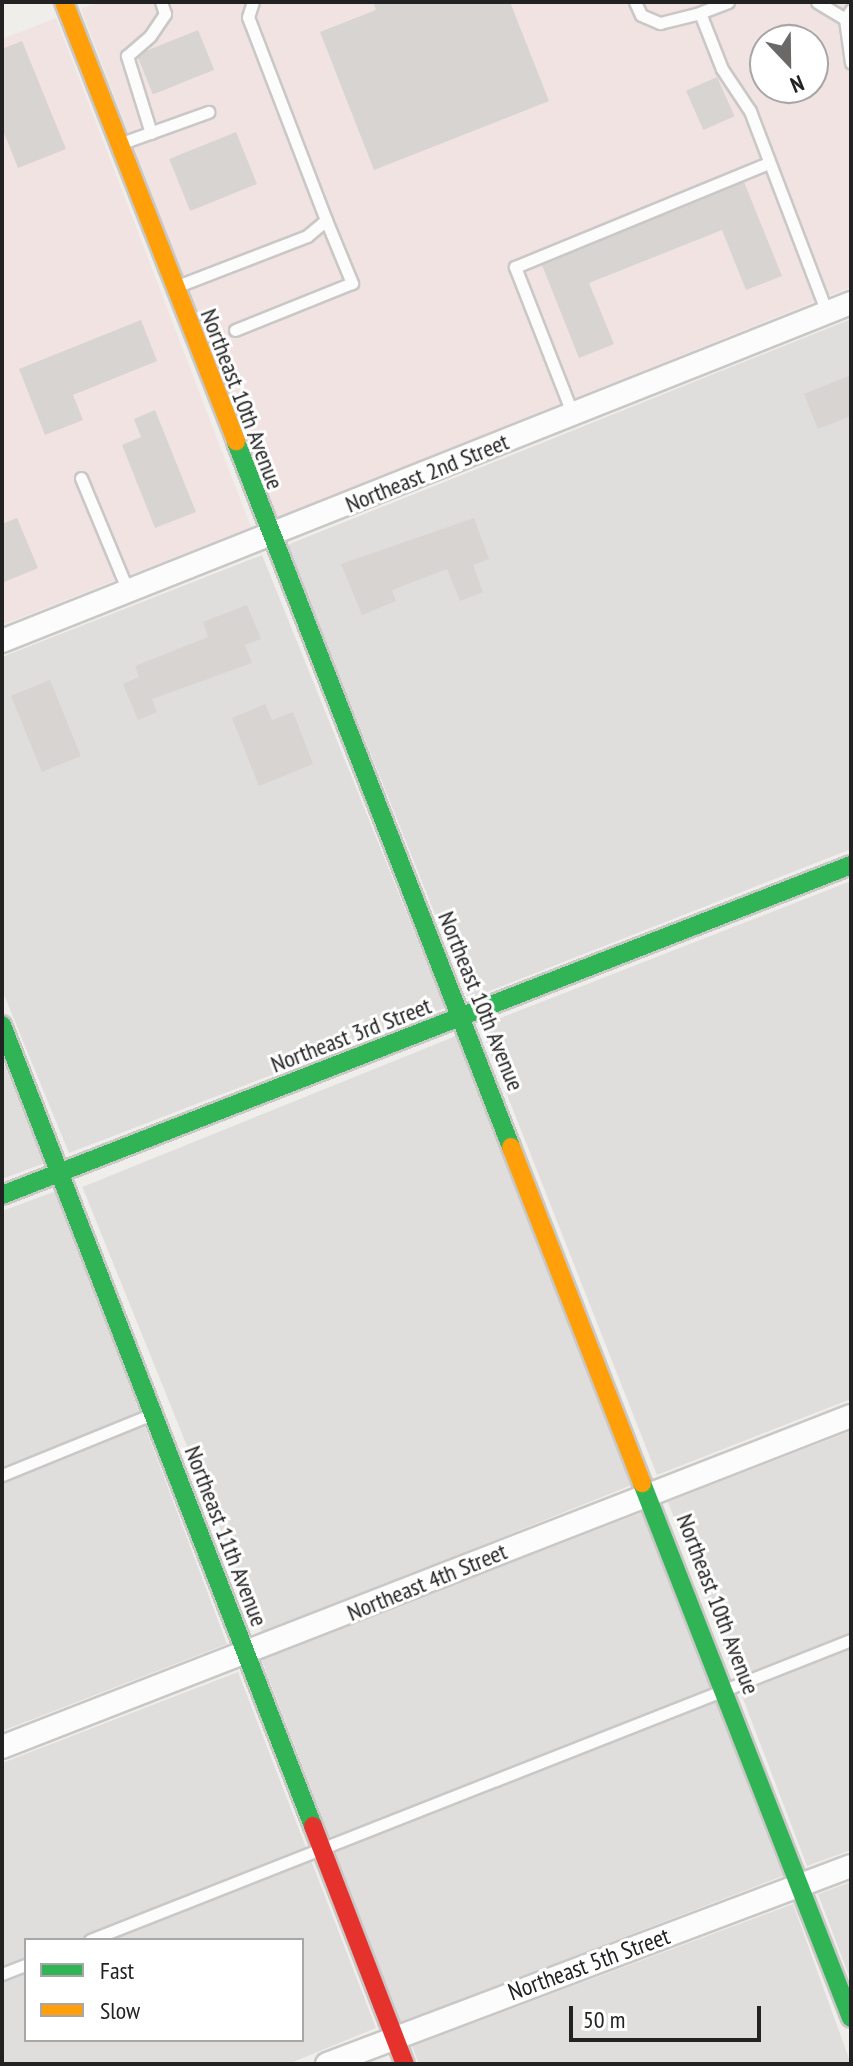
<!DOCTYPE html>
<html>
<head>
<meta charset="utf-8">
<style>
	body { margin:0 }
	#map { position:relative; width:853px; height:2066px; overflow:hidden; background:#f0eeeb; font-family:"PT Sans Narrow",sans-serif }
	div>[style] { position:absolute }
	[style*='--x'] { left:calc(var(--x)*1px); top:calc(var(--y)*1px); width:calc(var(--w)*1px); rotate:calc(var(--a)*1deg) }
	.residential>* { inset:0; background:#dfdedc; transform-origin:0 0 }
	.commercial>* { inset:0; background:#f1e3e1 }
	.building>* { inset:0; background:#d7d4d2; transform-origin:0 0 }
	.roads { filter:drop-shadow(2px 0 #c9c8c7) drop-shadow(-2px 0 #c9c8c7) drop-shadow(0 2px #c9c8c7) drop-shadow(0 -2px #c9c8c7) }
	.lane>* { height:11px; margin:-5.5px; padding:0 5.5px; transform-origin:5.5px; border-radius:5.5px; background:#fdfcfc }
	.street>* { height:22px; margin:-11px; padding:0 11px; transform-origin:11px; border-radius:11px; background:#fdfcfc }
	.fast>* { height:18px; margin:-9px; padding:0 9px; transform-origin:9px; border-radius:9px; background:#30b455 }
	.slow>* { height:18px; margin:-9px; padding:0 9px; transform-origin:9px; border-radius:9px; background:#ff9f0a }
	.jam>* { height:18px; margin:-9px; padding:0 9px; transform-origin:9px; border-radius:9px; background:#e5322d }
	span { translate:-50% -50%; white-space:nowrap; text-align:center; line-height:1.15; -webkit-text-stroke:6px #fff; paint-order:stroke }
	.street-label { font-size:24px; color:#222 }
	.frame { position:absolute; inset:0; border:4px solid #222; pointer-events:none }
	.legend { position:absolute; left:24px; top:1938px; width:280px; height:104px; box-sizing:border-box; background:#fff; border:2px solid #a7a7a7; margin:0; padding:10px 14px; list-style:none; font-size:24px; color:#222 }
	.legend li { display:flex; align-items:center; gap:16px; height:40px }
	.legend b { width:40px; border:2px solid #a7a7a7 }
	.north { position:absolute; left:749px; top:24px; width:80px; height:80px; box-sizing:border-box; background:#fff; border:2px solid #a7a7a7; border-radius:50%; rotate:158deg; font-size:22px; font-weight:700; line-height:32px; text-align:center; color:#222 }
	.north::after { content:''; display:block; margin:auto; width:28px; height:36px; background:#6a6968; clip-path:polygon(50% 0,100% 100%,50% 72%,0 100%) }
	.scale { position:absolute; left:569px; top:2006px; width:192px; height:36px; box-sizing:border-box; border:4px solid #222; border-top:0; padding-left:10px; font-size:24px; line-height:28px; white-space:nowrap; color:#222; -webkit-text-stroke:6px #fff; paint-order:stroke }
</style>
</head>
<body>
<div id="map">
	<div class="residential">
		<div style="clip-path:polygon(851px 319px,851px 849px,469px 999px,287px 545px)"></div>
		<div style="clip-path:polygon(262px 555px,445px 1008px,69px 1153px,2px 990px,2px 657px)"></div>
		<div style="clip-path:polygon(851px 881px,851px 1399px,657px 1475px,480px 1026px)"></div>
		<div style="left:456px;top:1036px;width:482px;height:403px;rotate:68deg"></div>
		<div style="clip-path:polygon(2px 1059px,45px 1163px,2px 1179px)"></div>
		<div style="clip-path:polygon(56px 1191px,227px 1644px,2px 1731px,2px 1211px)"></div>
		<div style="clip-path:polygon(851px 1431px,851px 1850px,807px 1866px,668px 1502px)"></div>
		<div style="left:643px;top:1512px;width:390px;height:409px;rotate:69deg"></div>
		<div style="clip-path:polygon(evenodd,238px 1672px,376px 2028px,288px 2064px,2px 2064px,2px 1763px,238px 1672px,26px 1940px,302px 1940px,302px 2040px,26px 2040px,26px 1940px)"></div>
		<div style="clip-path:polygon(851px 1882px,851px 1981px,818px 1894px)"></div>
		<div style="clip-path:polygon(793px 1904px,851px 2064px,419px 2064px,412px 2046px)"></div>
	</div>
	<div class="commercial">
		<div style="clip-path:polygon(evenodd,100px 2px,851px 2px,851px 287px,276px 518px,81px 9px,100px 2px,765px 40px,813px 40px,813px 88px,765px 88px,765px 40px)"></div>
		<div style="clip-path:polygon(56px 18px,251px 527px,2px 625px,2px 39px)"></div>
	</div>
	<div class="building">
		<div style="clip-path:polygon(373px 2px,510px 2px,549px 101px,374px 170px,320px 32px,376px 10px)"></div>
		<div style="left:198px;top:30px;width:43px;height:66px;rotate:68deg"></div>
		<div style="clip-path:polygon(22px 41px,66px 149px,18px 168px,2px 128px,2px 49px)"></div>
		<div style="left:717px;top:77px;width:43px;height:34px;rotate:66deg"></div>
		<div style="left:236px;top:132px;width:56px;height:72px;rotate:68deg"></div>
		<div style="clip-path:polygon(744px 182px,782px 276px,746px 290px,722px 230px,589px 283px,614px 344px,579px 358px,542px 265px)"></div>
		<div style="clip-path:polygon(141px 320px,157px 361px,73px 395px,83px 420px,45px 435px,19px 369px)"></div>
		<div style="clip-path:polygon(851px 375px,851px 416px,818px 429px,804px 394px)"></div>
		<div style="clip-path:polygon(155px 410px,196px 512px,155px 528px,122px 445px,141px 437px,134px 419px)"></div>
		<div style="clip-path:polygon(17px 518px,38px 568px,2px 583px,2px 524px)"></div>
		<div style="clip-path:polygon(474px 518px,489px 559px,473px 565px,483px 592px,460px 601px,447px 569px,392px 590px,396px 601px,362px 615px,341px 564px)"></div>
		<div style="clip-path:polygon(247px 605px,261px 639px,245px 645px,252px 663px,152px 699px,157px 712px,138px 720px,123px 684px,139px 677px,135px 666px,208px 637px,203px 622px)"></div>
		<div style="left:50px;top:680px;width:82px;height:42px;rotate:68deg"></div>
		<div style="clip-path:polygon(265px 704px,272px 720px,293px 712px,313px 764px,259px 786px,232px 718px)"></div>
	</div>
	<div class="roads">
		<div class="lane">
			<div style="--x:635;--y:2;--w:14;--a:65"></div>
			<div style="--x:641;--y:15;--w:21;--a:23"></div>
			<div style="--x:660;--y:23;--w:41;--a:-14"></div>
			<div style="--x:728;--y:2;--w:30;--a:159"></div>
			<div style="--x:700;--y:13;--w:60;--a:68.6"></div>
			<div style="--x:722;--y:69;--w:50;--a:56.3"></div>
			<div style="--x:750;--y:111;--w:216;--a:69.1"></div>
			<div style="--x:817;--y:2;--w:33;--a:31"></div>
			<div style="--x:851;--y:10;--w:11;--a:124"></div>
			<div style="--x:845;--y:19;--w:44;--a:82.2"></div>
			<div style="--x:151;--y:133;--w:81;--a:-107.3"></div>
			<div style="--x:127;--y:56;--w:30;--a:-41"></div>
			<div style="--x:150;--y:36;--w:27;--a:-56"></div>
			<div style="--x:165;--y:14;--w:13;--a:-108"></div>
			<div style="--x:119;--y:144;--w:95;--a:-19.8"></div>
			<div style="--x:175;--y:287;--w:142;--a:-21.1"></div>
			<div style="--x:307;--y:236;--w:25;--a:-40"></div>
			<div style="--x:326;--y:220;--w:217;--a:-111"></div>
			<div style="--x:248;--y:17;--w:16;--a:-72"></div>
			<div style="--x:235;--y:330;--w:126;--a:-21.9"></div>
			<div style="--x:352;--y:283;--w:68;--a:-112.4"></div>
			<div style="--x:573;--y:415;--w:159;--a:-111.4"></div>
			<div style="--x:515;--y:267;--w:274;--a:-22.3"></div>
			<div style="--x:81;--y:478;--w:122;--a:67.4"></div>
			<div style="--x:2;--y:1475;--w:160;--a:-22.1"></div>
			<div style="--x:90;--y:1940;--w:818;--a:-21.52"></div>
			<div style="--x:2;--y:1974;--w:26;--a:-21"></div>
		</div>
		<div class="street">
			<div style="--x:2;--y:641;--w:914;--a:-21.71"></div>
			<div style="--x:2;--y:1747;--w:911;--a:-21.3"></div>
			<div style="--x:327;--y:2064;--w:560;--a:-20.7"></div>
		</div>
		<div class="fast">
			<div style="--x:236;--y:442;--w:757;--a:68.69"></div>
			<div style="--x:2;--y:1025;--w:859;--a:68.78"></div>
			<div style="--x:2;--y:1195;--w:911;--a:-21.24"></div>
			<div style="--x:642;--y:1483;--w:574;--a:68.66"></div>
		</div>
		<div class="slow">
			<div style="--x:64;--y:2;--w:472;--a:68.6"></div>
			<div style="--x:511;--y:1147;--w:361;--a:68.7"></div>
		</div>
		<div class="jam">
			<div style="--x:313;--y:1826;--w:255;--a:68.9"></div>
		</div>
	</div>
	<div class="street-label">
		<span style="left:242px;top:399px;rotate:69deg">Northeast 10th Avenue</span>
		<span style="left:427px;top:473px;rotate:-22deg">Northeast 2nd Street</span>
		<span style="left:481px;top:1001px;rotate:68deg">Northeast 10th Avenue</span>
		<span style="left:351px;top:1035px;rotate:-21deg">Northeast 3rd Street</span>
		<span style="left:226px;top:1536px;rotate:69deg">Northeast 11th Avenue</span>
		<span style="left:427px;top:1582px;rotate:-22deg">Northeast 4th Street</span>
		<span style="left:718px;top:1604px;rotate:69deg">Northeast 10th Avenue</span>
		<span style="left:589px;top:1964px;rotate:-20deg">Northeast 5th Street</span>
	</div>
	<div class="frame"></div>
	<ul class="legend">
	<li><b style="height:10px;background:#30b455"></b>Fast</li>
	<li><b style="height:10px;background:#ff9f0a"></b>Slow</li>
	</ul>
	<div class="north">N</div>
	<div class="scale">50 m</div>
</div>
</body>
</html>
